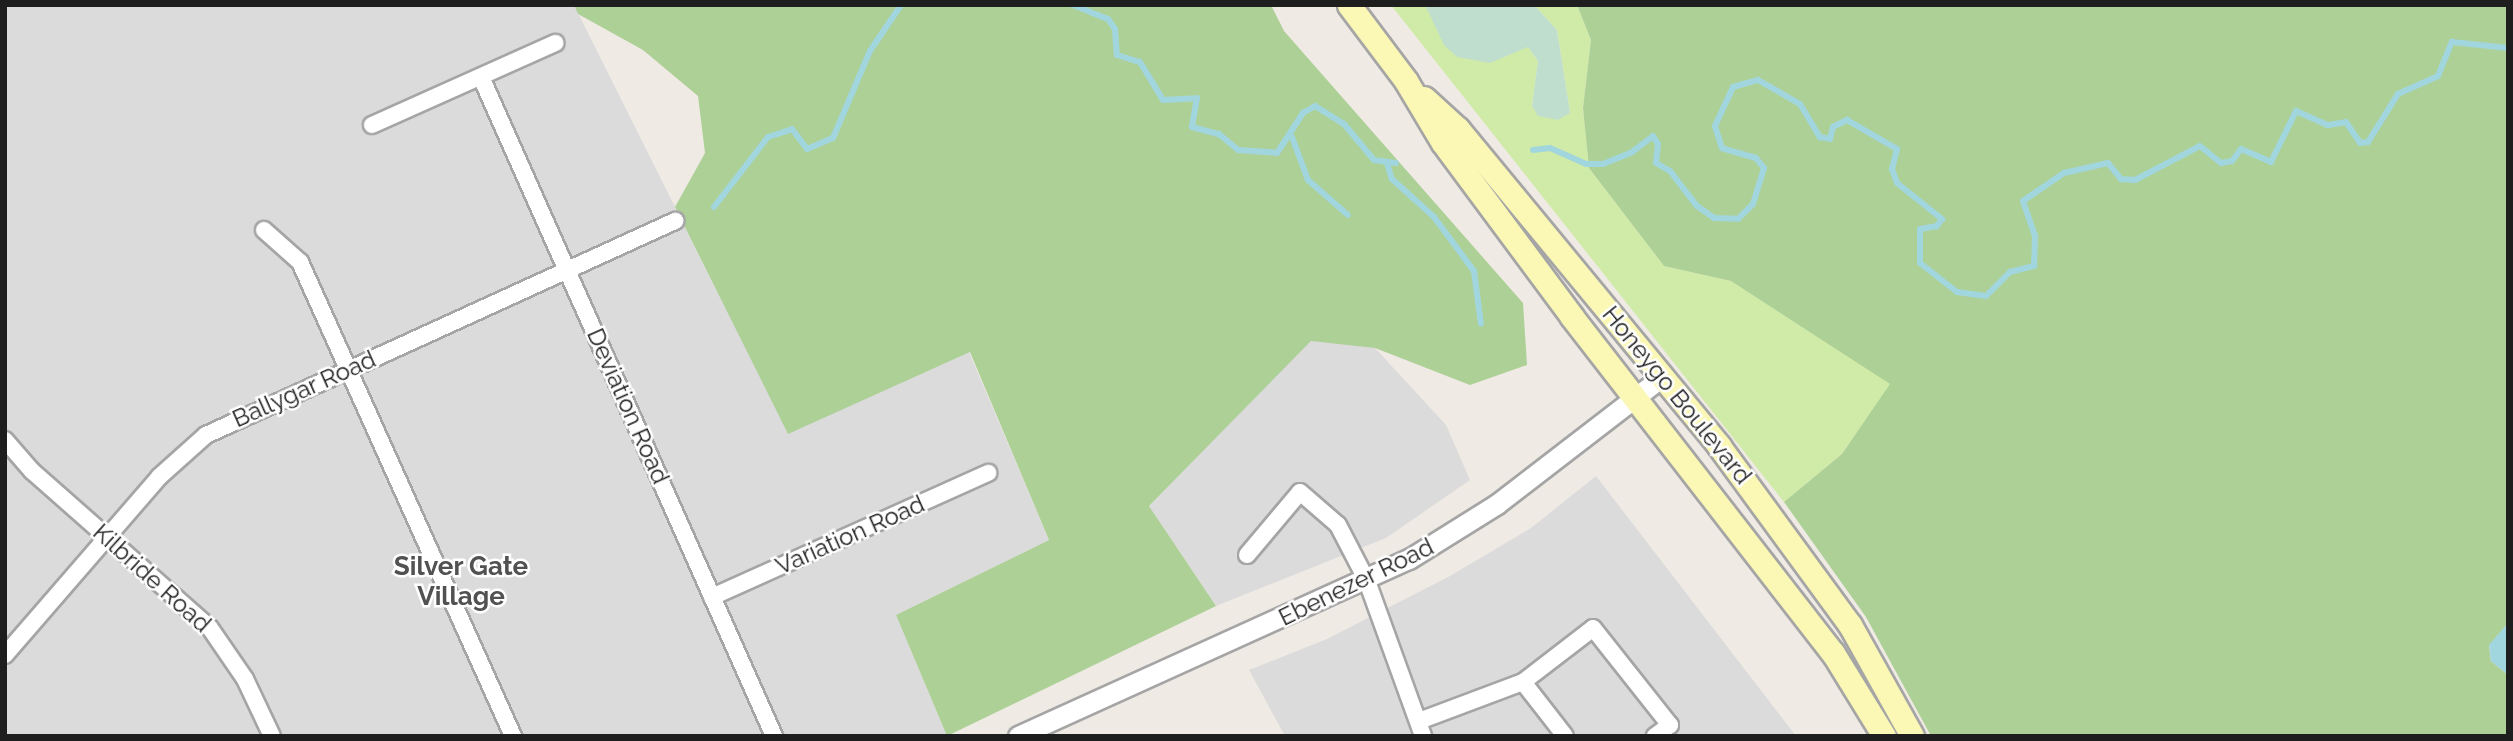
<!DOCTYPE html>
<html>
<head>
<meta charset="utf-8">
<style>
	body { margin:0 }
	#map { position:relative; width:2513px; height:741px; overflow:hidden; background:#efeae3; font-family:Raleway,sans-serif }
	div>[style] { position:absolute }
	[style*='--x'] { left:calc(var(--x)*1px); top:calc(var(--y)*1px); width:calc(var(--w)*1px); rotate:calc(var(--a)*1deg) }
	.residential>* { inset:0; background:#dcdbdb }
	.grass>* { inset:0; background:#cfeba7 }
	.forest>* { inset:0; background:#add097 }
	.wetland>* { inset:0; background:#c0decd }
	.water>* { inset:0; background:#a2d6de }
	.stream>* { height:6px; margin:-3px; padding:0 3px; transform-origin:3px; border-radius:3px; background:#a2d6de }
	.roads { filter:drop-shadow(2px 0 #a5a5a5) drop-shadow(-2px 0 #a5a5a5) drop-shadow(0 2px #a5a5a5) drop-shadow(0 -2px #a5a5a5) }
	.minor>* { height:16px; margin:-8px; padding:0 8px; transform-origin:8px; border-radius:8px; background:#fff }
	.tertiary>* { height:19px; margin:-9.5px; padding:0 9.5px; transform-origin:9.5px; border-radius:9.5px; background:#fff }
	.secondary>* { height:23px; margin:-11.5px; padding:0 11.5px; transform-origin:11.5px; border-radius:11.5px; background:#fbf8b5 }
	span { translate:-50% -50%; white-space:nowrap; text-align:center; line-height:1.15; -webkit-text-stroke:5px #fff; paint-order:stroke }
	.street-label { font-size:24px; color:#1e1e1e }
	.neighbourhood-label { font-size:26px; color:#515151; font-weight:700 }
	.frame { position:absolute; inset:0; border:7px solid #1e1e1e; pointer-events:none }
</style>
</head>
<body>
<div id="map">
	<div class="residential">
		<div style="clip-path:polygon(5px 5px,574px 5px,788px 433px,969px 352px,1049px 540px,896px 615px,947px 736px,5px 736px)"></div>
		<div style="clip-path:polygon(1311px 340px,1375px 348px,1446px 425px,1470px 480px,1386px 538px,1216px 606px,1149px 506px)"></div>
		<div style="clip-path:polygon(1596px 476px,1796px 736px,1285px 736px,1249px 670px,1327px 639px,1450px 576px,1531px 528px)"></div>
	</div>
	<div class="grass">
		<div style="clip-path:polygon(1391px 5px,1427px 5px,1510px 53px,1528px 47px,1538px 61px,1532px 106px,1570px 113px,1557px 30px,1534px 5px,1577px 5px,1591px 40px,1583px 108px,1589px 168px,1664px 266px,1731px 281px,1891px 384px,1842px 454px,1784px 502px)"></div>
	</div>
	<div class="forest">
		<div style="clip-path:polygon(574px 5px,1271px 5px,1284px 31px,1523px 303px,1527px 365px,1470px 385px,1375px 348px,1311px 341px,1149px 506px,1216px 606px,947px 736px,896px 615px,1049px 540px,970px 352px,788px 434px,675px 207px,705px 153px,698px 96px,643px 50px,578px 14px)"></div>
		<div style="clip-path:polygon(1577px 5px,2508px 5px,2508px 623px,2489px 646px,2491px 661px,2508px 675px,2508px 736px,1931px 736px,1866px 617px,1784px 502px,1842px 454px,1890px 384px,1731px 281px,1664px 266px,1589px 168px,1583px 108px,1591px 40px)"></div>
	</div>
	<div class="wetland">
		<div style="clip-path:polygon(1534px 5px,1557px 30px,1570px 113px,1558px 120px,1538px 116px,1532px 106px,1538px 61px,1528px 47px,1490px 63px,1457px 57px,1444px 45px,1426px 7px)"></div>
	</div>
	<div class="water">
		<div style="clip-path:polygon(2508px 623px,2508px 675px,2491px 661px,2489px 645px)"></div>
	</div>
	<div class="stream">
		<div style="--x:1073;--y:5;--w:38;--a:22"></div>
		<div style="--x:1108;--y:19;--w:12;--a:55"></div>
		<div style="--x:1115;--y:29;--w:26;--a:86"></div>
		<div style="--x:1117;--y:55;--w:24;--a:17"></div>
		<div style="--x:1140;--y:62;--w:44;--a:58.8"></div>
		<div style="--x:1163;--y:100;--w:34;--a:-3"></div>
		<div style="--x:1197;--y:98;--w:29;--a:100"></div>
		<div style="--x:1192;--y:127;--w:28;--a:15"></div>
		<div style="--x:1219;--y:134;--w:25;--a:40"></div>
		<div style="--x:1238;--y:150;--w:39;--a:4"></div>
		<div style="--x:1277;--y:153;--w:48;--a:-57"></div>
		<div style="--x:1303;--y:113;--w:14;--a:-30"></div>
		<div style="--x:1315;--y:106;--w:34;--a:32"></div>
		<div style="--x:1344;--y:124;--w:47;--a:50.2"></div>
		<div style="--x:1374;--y:160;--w:22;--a:8"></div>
		<div style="--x:1292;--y:137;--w:46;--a:69.6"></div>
		<div style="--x:1308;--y:180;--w:53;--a:41.2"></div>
		<div style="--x:1533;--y:150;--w:17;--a:-7"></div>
		<div style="--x:1550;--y:148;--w:39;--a:24"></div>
		<div style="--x:1586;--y:164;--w:17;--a:0"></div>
		<div style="--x:1603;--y:164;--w:31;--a:-22"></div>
		<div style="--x:1632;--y:152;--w:26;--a:-37"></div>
		<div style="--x:1653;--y:136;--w:9;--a:58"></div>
		<div style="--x:1658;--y:144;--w:19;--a:96"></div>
		<div style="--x:1656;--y:163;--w:16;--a:30"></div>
		<div style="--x:1670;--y:171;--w:44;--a:52.4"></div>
		<div style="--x:1697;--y:206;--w:21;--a:35"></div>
		<div style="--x:1714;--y:218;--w:24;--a:2"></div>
		<div style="--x:1738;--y:219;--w:21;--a:-45"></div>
		<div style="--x:1753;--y:204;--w:38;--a:-73"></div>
		<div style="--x:1764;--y:168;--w:13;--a:-129"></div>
		<div style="--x:1756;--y:158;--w:35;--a:-164"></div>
		<div style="--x:1722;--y:148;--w:23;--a:-108"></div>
		<div style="--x:1715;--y:126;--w:43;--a:-65.2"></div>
		<div style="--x:1733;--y:87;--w:26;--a:-16"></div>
		<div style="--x:1758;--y:80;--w:48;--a:29.7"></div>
		<div style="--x:1800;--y:104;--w:39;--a:59"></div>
		<div style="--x:1820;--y:137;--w:10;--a:11"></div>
		<div style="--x:1830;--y:139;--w:12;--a:-76"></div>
		<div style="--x:1833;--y:127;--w:16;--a:-27"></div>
		<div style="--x:1847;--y:120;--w:58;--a:30.1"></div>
		<div style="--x:1897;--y:149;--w:21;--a:104"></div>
		<div style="--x:1892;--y:169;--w:15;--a:70"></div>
		<div style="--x:1897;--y:183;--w:58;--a:38.7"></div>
		<div style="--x:1942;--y:219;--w:9;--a:126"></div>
		<div style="--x:1937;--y:226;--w:17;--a:170"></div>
		<div style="--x:1920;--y:229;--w:34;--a:90"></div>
		<div style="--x:1920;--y:263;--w:47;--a:38.1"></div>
		<div style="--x:1957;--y:292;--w:29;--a:8"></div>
		<div style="--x:1986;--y:296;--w:34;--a:-45"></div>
		<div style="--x:2010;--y:272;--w:25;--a:-14"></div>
		<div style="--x:2034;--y:266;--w:30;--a:-88"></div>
		<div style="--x:2035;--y:236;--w:37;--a:-109"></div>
		<div style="--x:2023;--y:201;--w:50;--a:-34.3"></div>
		<div style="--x:2064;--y:173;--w:45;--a:-12.8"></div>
		<div style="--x:2108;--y:163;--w:21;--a:51"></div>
		<div style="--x:2121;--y:179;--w:14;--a:4"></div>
		<div style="--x:2135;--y:180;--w:73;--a:-27.6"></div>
		<div style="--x:2200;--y:146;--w:27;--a:39"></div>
		<div style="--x:2221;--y:163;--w:11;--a:-10"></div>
		<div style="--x:2232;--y:161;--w:15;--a:-53"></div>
		<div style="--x:2241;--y:149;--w:33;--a:23"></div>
		<div style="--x:2271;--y:162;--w:57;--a:-63.9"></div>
		<div style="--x:2296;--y:111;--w:35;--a:24"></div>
		<div style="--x:2328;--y:125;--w:18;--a:-9"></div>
		<div style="--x:2346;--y:122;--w:25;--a:56"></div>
		<div style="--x:2360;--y:143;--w:8;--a:-7"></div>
		<div style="--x:2368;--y:142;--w:57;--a:-58"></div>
		<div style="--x:2398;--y:94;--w:44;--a:-24.2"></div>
		<div style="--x:2438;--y:76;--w:37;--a:-68"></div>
		<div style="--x:2452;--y:42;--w:56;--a:6.1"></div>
		<div style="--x:1387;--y:163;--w:17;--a:73"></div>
		<div style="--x:1392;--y:179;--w:57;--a:42.1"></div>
		<div style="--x:1434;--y:217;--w:67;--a:53.5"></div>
		<div style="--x:1474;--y:271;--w:53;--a:82.5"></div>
		<div style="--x:714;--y:207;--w:88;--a:-52.4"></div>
		<div style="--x:768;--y:137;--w:25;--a:-18"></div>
		<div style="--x:792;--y:129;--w:25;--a:53"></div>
		<div style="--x:807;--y:149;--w:28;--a:-23"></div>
		<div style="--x:833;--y:138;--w:95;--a:-67"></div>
		<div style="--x:870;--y:51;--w:55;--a:-56"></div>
	</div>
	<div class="roads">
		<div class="minor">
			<div style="--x:481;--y:77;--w:721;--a:66.03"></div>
			<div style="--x:372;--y:125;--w:201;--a:-24.1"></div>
			<div style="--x:264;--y:230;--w:48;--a:41.6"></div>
			<div style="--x:300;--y:262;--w:520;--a:65.8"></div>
			<div style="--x:5;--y:440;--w:41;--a:48.9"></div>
			<div style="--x:32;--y:471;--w:237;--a:41.4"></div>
			<div style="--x:210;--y:628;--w:62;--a:55.5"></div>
			<div style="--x:245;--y:679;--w:63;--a:64.7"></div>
			<div style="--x:1247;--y:555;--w:82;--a:-49.9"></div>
			<div style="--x:1300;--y:492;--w:50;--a:41"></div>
			<div style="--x:1338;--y:525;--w:63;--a:62.6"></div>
			<div style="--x:1367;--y:581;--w:165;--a:70.1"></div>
			<div style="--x:712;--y:597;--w:303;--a:-24.2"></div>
			<div style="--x:5;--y:655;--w:235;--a:-49.1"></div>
			<div style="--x:159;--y:477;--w:63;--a:-41.8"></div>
			<div style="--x:206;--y:435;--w:516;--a:-24.53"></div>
			<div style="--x:1523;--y:682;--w:68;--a:52.1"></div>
			<div style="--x:1419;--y:721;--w:111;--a:-20.6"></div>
			<div style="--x:1523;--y:682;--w:88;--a:-37.6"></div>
			<div style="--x:1593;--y:628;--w:124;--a:51.6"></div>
			<div style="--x:1670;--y:725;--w:19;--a:144"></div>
		</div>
		<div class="tertiary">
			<div style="--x:1018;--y:736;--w:429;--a:-24.4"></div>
			<div style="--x:1409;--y:559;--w:104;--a:-32"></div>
			<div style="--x:1497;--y:504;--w:210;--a:-37.6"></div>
		</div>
		<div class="secondary">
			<div style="--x:1349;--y:5;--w:95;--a:53.1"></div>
			<div style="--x:1406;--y:81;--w:72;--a:59.2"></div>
			<div style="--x:1443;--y:143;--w:217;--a:53.4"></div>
			<div style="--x:1572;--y:317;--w:425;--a:52.2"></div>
			<div style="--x:1833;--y:653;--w:97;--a:58.4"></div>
			<div style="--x:1424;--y:98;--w:46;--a:42.4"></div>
			<div style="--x:1458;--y:129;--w:411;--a:50.5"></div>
			<div style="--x:1719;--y:446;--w:222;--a:53.8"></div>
			<div style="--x:1850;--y:625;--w:127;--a:60.8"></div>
		</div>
	</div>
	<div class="street-label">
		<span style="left:304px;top:389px;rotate:-24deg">Ballygar Road</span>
		<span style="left:1677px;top:395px;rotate:51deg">Honeygo Boulevard</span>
		<span style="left:628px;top:406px;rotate:66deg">Deviation Road</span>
		<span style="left:850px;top:535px;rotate:-24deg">Variation Road</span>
		<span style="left:152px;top:578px;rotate:42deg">Kilbride Road</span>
		<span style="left:1356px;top:582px;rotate:-26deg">Ebenezer Road</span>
	</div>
	<div class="neighbourhood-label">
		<span style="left:461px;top:582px">Silver Gate<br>Village</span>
	</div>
	<div class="frame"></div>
</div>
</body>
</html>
